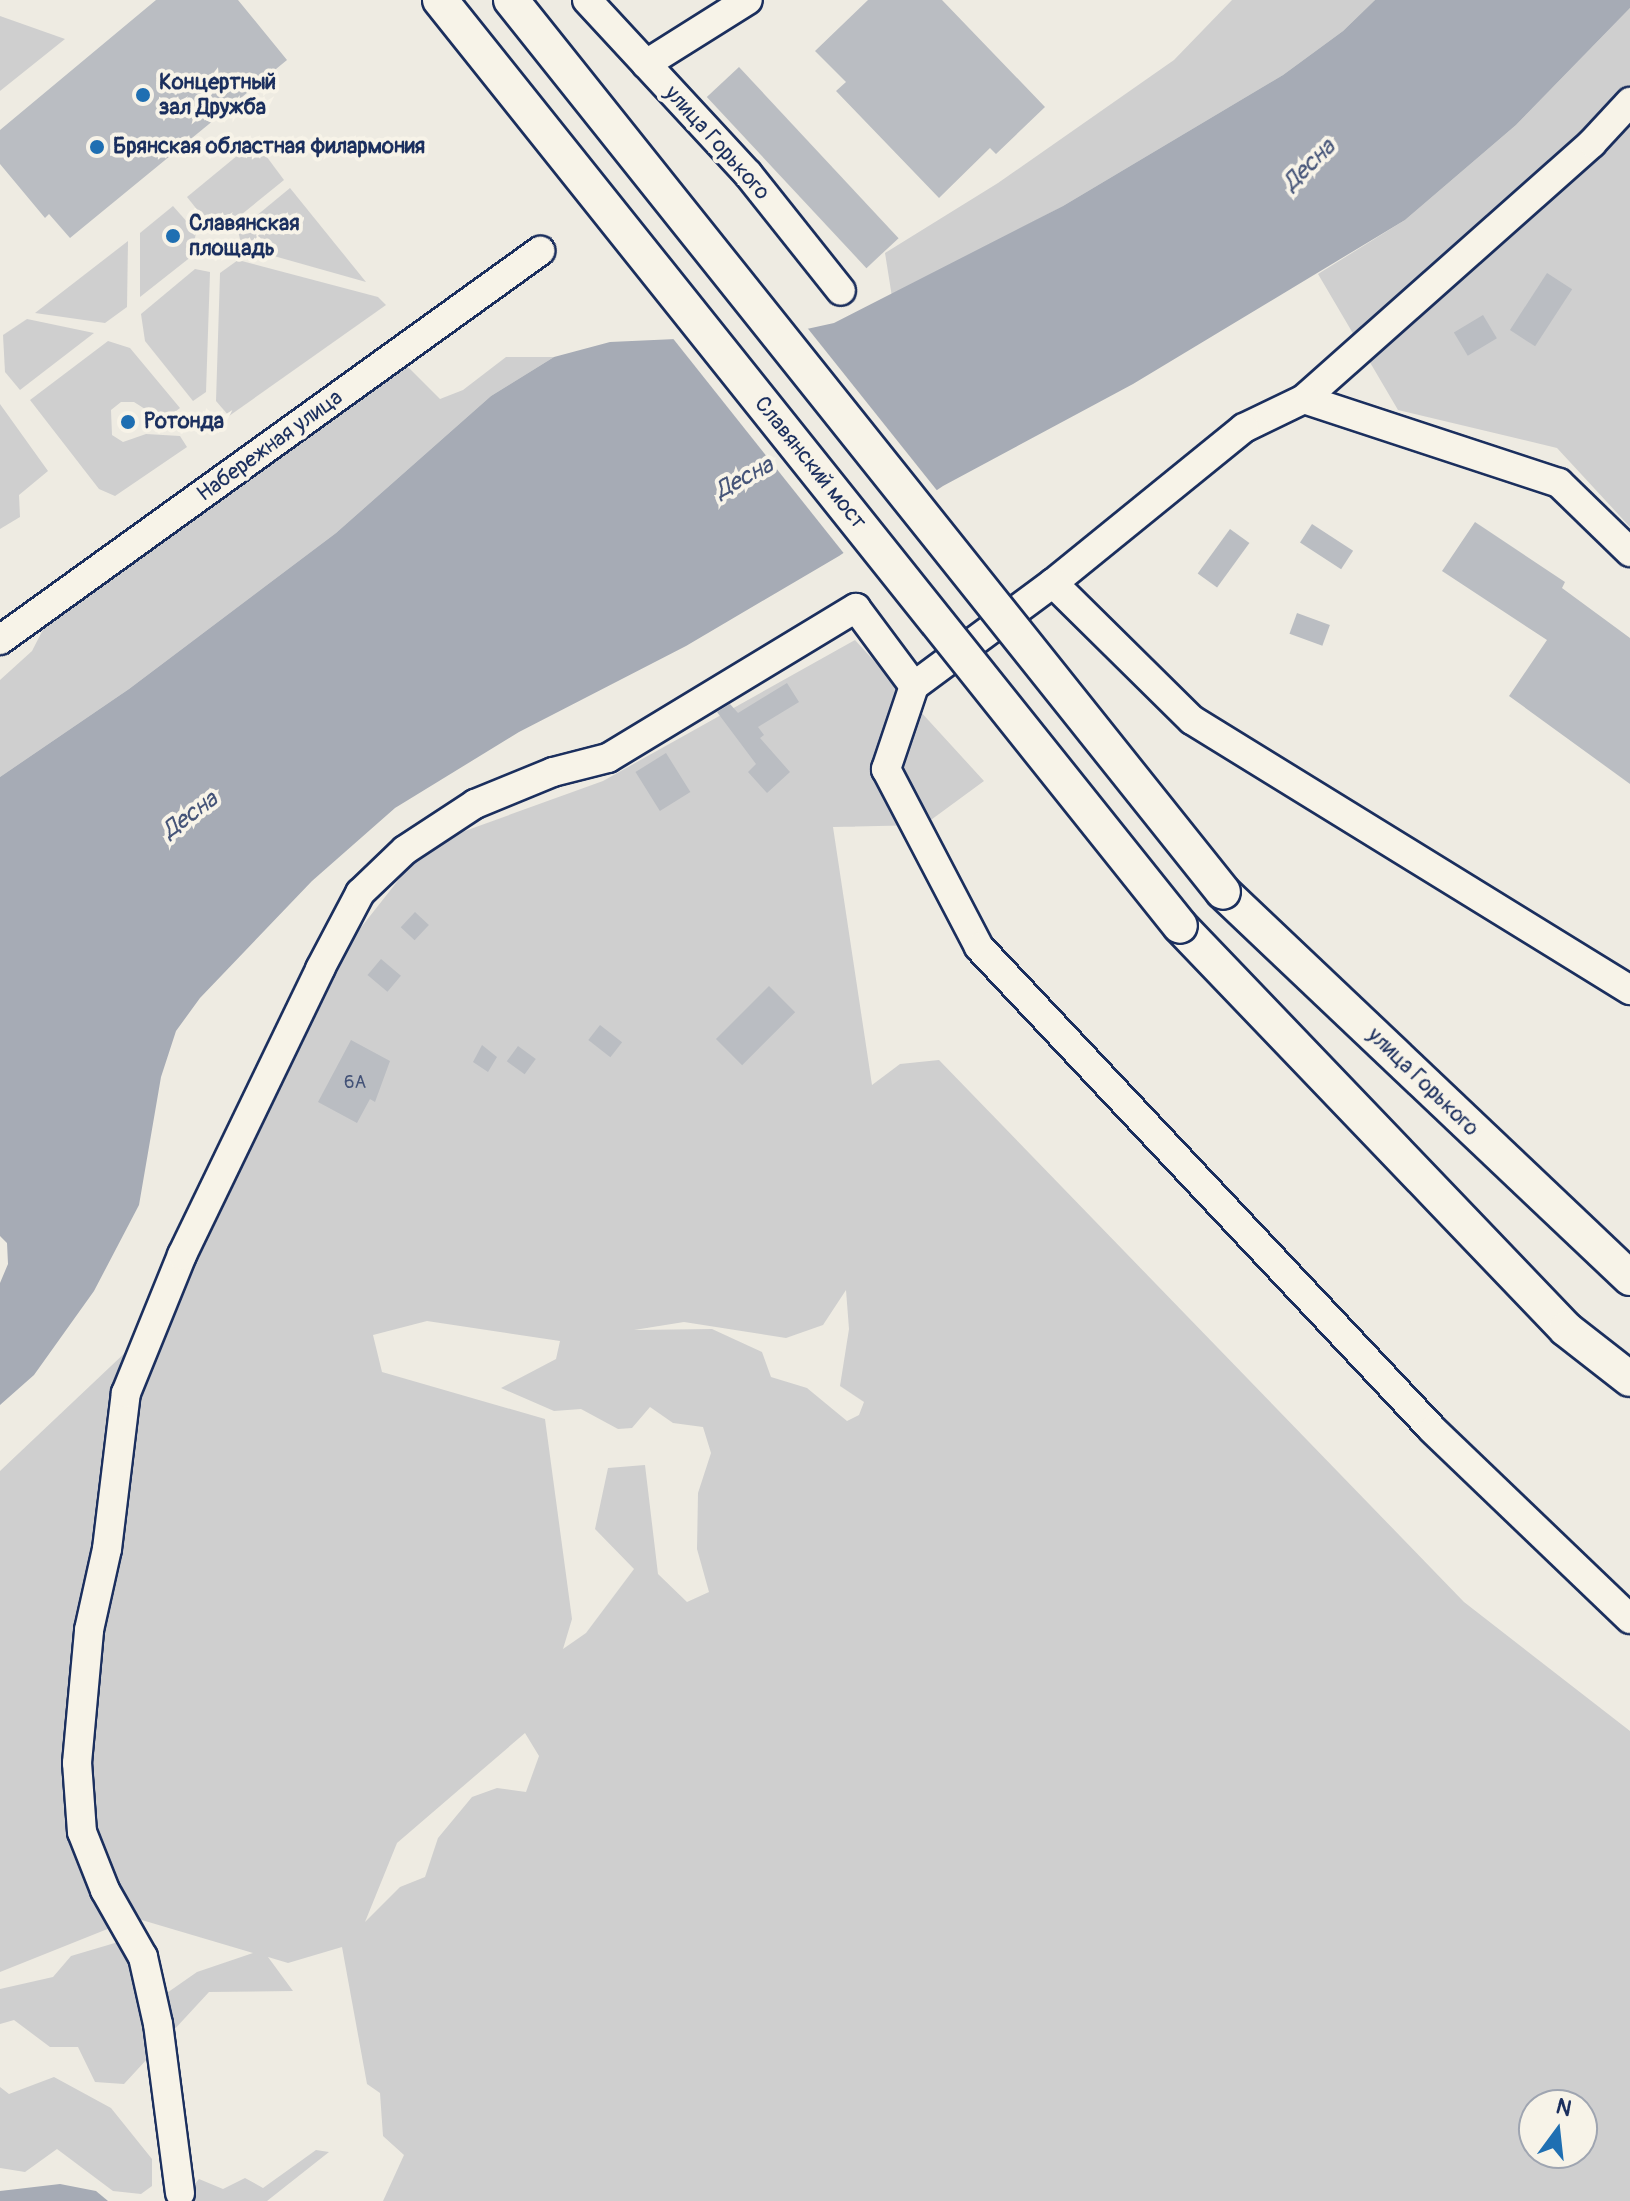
<!DOCTYPE html>
<html>
<head>
<meta charset="utf-8">
<style>
	body { margin:0 }
	#map { position:relative; width:1630px; height:2201px; overflow:hidden; background:#eeebe2; font-family:Pangolin,sans-serif }
	div>[style] { position:absolute }
	[style*='--x'] { left:calc(var(--x)*1px); top:calc(var(--y)*1px); width:calc(var(--w)*1px); rotate:calc(var(--a)*1deg) }
	.green>* { inset:0; background:#cfcfcf }
	.water>* { inset:0; background:#a6abb5 }
	.pier>* { inset:0; background:#eeebe2 }
	.building>* { inset:0; background:#babdc2; transform-origin:0 0 }
	.roads { filter:drop-shadow(2px 0 #1b2f5e) drop-shadow(-2px 0 #1b2f5e) drop-shadow(0 2px #1b2f5e) drop-shadow(0 -2px #1b2f5e) }
	.minor>* { height:28px; margin:-14px; padding:0 14px; transform-origin:14px; border-radius:14px; background:#f7f3e8 }
	.major>* { height:34px; margin:-17px; padding:0 17px; transform-origin:17px; border-radius:17px; background:#f7f3e8 }
	.bridges { filter:drop-shadow(2px 0 #1b2f5e) drop-shadow(-2px 0 #1b2f5e) drop-shadow(0 2px #1b2f5e) drop-shadow(0 -2px #1b2f5e) }
	.major-bridge>* { height:34px; margin:-17px; padding:0 17px; transform-origin:17px; border-radius:17px; background:#f7f3e8 }
	.dots>* { width:22px; height:22px; translate:-50% -50%; box-sizing:border-box; border:4px solid #f7f3e8; border-radius:50% }
	span { translate:-50% -50%; white-space:nowrap; text-align:center; line-height:1.15; -webkit-text-stroke:8px #f7f3e8; paint-order:stroke }
	.number-label { font-size:18px; color:#435277 }
	.number-label span { -webkit-text-stroke-width:0 }
	.poi-label { font-size:22px; color:#1b2f5e; font-weight:700 }
	.left { translate:0 -50%; text-align:left }
	.street-label { font-size:22px; color:#1b2f5e }
	.water-label { font-size:24px; color:#455478; font-style:italic }
	.north { position:absolute; left:1518px; top:2089px; width:80px; height:80px; box-sizing:border-box; background:#f7f3e8; border:2px solid #9fa5b1; border-radius:50%; rotate:15deg; font-size:22px; font-weight:700; line-height:32px; text-align:center; color:#1b2f5e }
	.north::after { content:''; display:block; margin:auto; width:28px; height:36px; background:#1f6fb2; clip-path:polygon(50% 0,100% 100%,50% 72%,0 100%) }
</style>
</head>
<body>
<div id="map">
	<div class="green">
		<div style="clip-path:polygon(1232px 0,1375px 0,1343px 31px,1283px 75px,1063px 206px,892px 297px,885px 253px,998px 183px,1174px 60px)"></div>
		<div style="clip-path:polygon(1630px 8px,1630px 527px,1557px 448px,1398px 410px,1318px 274px,1405px 220px,1516px 125px)"></div>
		<div style="clip-path:polygon(0 16px,65px 39px,0 91px)"></div>
		<div style="clip-path:polygon(255px 141px,284px 180px,231px 223px,207px 222px,187px 197px)"></div>
		<div style="clip-path:polygon(290px 188px,366px 282px,242px 247px,238px 231px)"></div>
		<div style="clip-path:polygon(173px 206px,196px 232px,192px 256px,140px 297px,140px 233px)"></div>
		<div style="clip-path:polygon(128px 241px,127px 307px,105px 323px,35px 313px)"></div>
		<div style="clip-path:polygon(238px 260px,378px 297px,386px 305px,229px 416px,216px 401px,220px 273px)"></div>
		<div style="clip-path:polygon(195px 269px,210px 272px,206px 392px,193px 401px,145px 341px,141px 314px)"></div>
		<div style="clip-path:polygon(27px 319px,94px 333px,20px 390px,5px 372px,3px 335px)"></div>
		<div style="clip-path:polygon(108px 341px,130px 348px,180px 408px,167px 418px,172px 425px,151px 424px,145px 409px,134px 402px,121px 402px,111px 410px,112px 435px,123px 442px,146px 434px,180px 436px,187px 447px,115px 496px,99px 489px,30px 400px)"></div>
		<div style="clip-path:polygon(506px 357px,554px 357px,491px 396px,336px 533px,129px 689px,0 777px,0 680px,32px 651px,51px 614px,406px 365px,440px 399px,463px 390px)"></div>
		<div style="clip-path:polygon(0 404px,48px 471px,19px 495px,20px 517px,0 529px)"></div>
		<div style="clip-path:polygon(evenodd,855px 640px,984px 781px,924px 825px,833px 827px,872px 1085px,900px 1064px,939px 1060px,1464px 1602px,1630px 1731px,1630px 2201px,383px 2201px,404px 2155px,383px 2136px,380px 2093px,367px 2084px,342px 1947px,288px 1963px,268px 1957px,293px 1991px,209px 1992px,124px 2084px,95px 2082px,78px 2047px,50px 2047px,14px 2020px,0 2024px,0 1989px,53px 1977px,71px 1956px,135px 1937px,164px 1995px,197px 1972px,253px 1953px,135px 1918px,0 1972px,0 1471px,166px 1314px,314px 987px,426px 845px,603px 781px,855px 640px,846px 1290px,849px 1329px,840px 1386px,864px 1402px,859px 1415px,847px 1421px,807px 1388px,771px 1377px,762px 1352px,712px 1329px,634px 1330px,684px 1322px,786px 1338px,823px 1325px,846px 1290px,855px 640px,427px 1321px,560px 1341px,556px 1359px,501px 1388px,554px 1411px,581px 1409px,618px 1429px,632px 1428px,650px 1407px,673px 1423px,703px 1427px,711px 1453px,698px 1493px,697px 1549px,709px 1592px,687px 1602px,658px 1574px,645px 1465px,608px 1468px,595px 1529px,634px 1569px,586px 1633px,563px 1649px,572px 1619px,545px 1419px,382px 1372px,373px 1335px,427px 1321px,855px 640px,525px 1733px,539px 1756px,526px 1792px,497px 1788px,472px 1797px,438px 1838px,425px 1877px,400px 1887px,365px 1922px,397px 1843px,525px 1733px,855px 640px,1534px 2105px,1582px 2105px,1582px 2153px,1534px 2153px,1534px 2105px)"></div>
		<div style="clip-path:polygon(54px 2077px,111px 2108px,152px 2159px,152px 2186px,141px 2194px,113px 2191px,57px 2149px,25px 2172px,0 2168px,0 2087px,9px 2094px)"></div>
		<div style="clip-path:polygon(316px 2150px,329px 2152px,267px 2201px,180px 2201px,199px 2179px,223px 2189px,245px 2178px,263px 2188px)"></div>
	</div>
	<div class="water">
		<div style="clip-path:polygon(1375px 0,1630px 0,1630px 8px,1516px 125px,1405px 220px,1133px 384px,943px 486px,839px 556px,686px 646px,519px 732px,395px 808px,312px 881px,200px 998px,176px 1031px,161px 1077px,139px 1205px,94px 1291px,34px 1375px,0 1405px,0 1283px,8px 1264px,7px 1243px,0 1236px,0 777px,129px 689px,336px 533px,491px 396px,554px 357px,610px 342px,784px 334px,834px 323px,1063px 206px,1283px 75px,1343px 31px)"></div>
		<div style="clip-path:polygon(60px 2184px,96px 2191px,108px 2201px,0 2201px,0 2191px)"></div>
	</div>
	<div class="pier">
		<div style="clip-path:polygon(805px 325px,939px 493px,846px 556px,671px 336px)"></div>
	</div>
	<div class="building">
		<div style="clip-path:polygon(156px 0,238px 0,287px 60px,70px 238px,49px 214px,45px 218px,0 164px,0 130px)"></div>
		<div style="clip-path:polygon(868px 0,942px 0,1045px 107px,996px 154px,990px 148px,939px 198px,836px 91px,846px 82px,815px 51px)"></div>
		<div style="left:739px;top:67px;width:234px;height:44px;rotate:47deg"></div>
		<div style="left:1547px;top:273px;width:30px;height:68px;rotate:33deg"></div>
		<div style="left:1483px;top:315px;width:27px;height:34px;rotate:59deg"></div>
		<div style="clip-path:polygon(1475px 522px,1565px 582px,1562px 588px,1630px 638px,1630px 784px,1509px 696px,1547px 640px,1442px 571px)"></div>
		<div style="left:1312px;top:524px;width:49px;height:22px;rotate:33deg"></div>
		<div style="left:1230px;top:529px;width:24px;height:55px;rotate:36deg"></div>
		<div style="left:1297px;top:613px;width:35px;height:22px;rotate:20deg"></div>
		<div style="clip-path:polygon(787px 683px,799px 702px,758px 727px,764px 735px,760px 738px,790px 772px,767px 793px,748px 772px,756px 764px,717px 712px,730px 704px,738px 713px)"></div>
		<div style="left:666px;top:753px;width:46px;height:36px;rotate:58deg"></div>
		<div style="left:415px;top:912px;width:19px;height:21px;rotate:43deg"></div>
		<div style="left:381px;top:959px;width:26px;height:21px;rotate:40deg"></div>
		<div style="left:769px;top:986px;width:37px;height:75px;rotate:45deg"></div>
		<div style="left:600px;top:1025px;width:28px;height:19px;rotate:38deg"></div>
		<div style="clip-path:polygon(351px 1040px,390px 1061px,375px 1102px,370px 1099px,357px 1123px,318px 1102px)"></div>
		<div style="clip-path:polygon(482px 1045px,497px 1057px,488px 1072px,473px 1062px)"></div>
		<div style="left:518px;top:1046px;width:22px;height:19px;rotate:36deg"></div>
	</div>
	<div class="roads">
		<div class="minor">
			<div style="--x:587;--y:0;--w:237;--a:47.2"></div>
			<div style="--x:748;--y:174;--w:149;--a:51.5"></div>
			<div style="--x:646;--y:64;--w:120;--a:-32.1"></div>
			<div style="--x:1304;--y:399;--w:385;--a:-41.6"></div>
			<div style="--x:1592;--y:143;--w:56;--a:-47.2"></div>
			<div style="--x:1630;--y:552;--w:99;--a:-135.8"></div>
			<div style="--x:1559;--y:483;--w:268;--a:-161.8"></div>
			<div style="--x:1304;--y:399;--w:67;--a:154.2"></div>
			<div style="--x:1244;--y:428;--w:246;--a:140.9"></div>
			<div style="--x:1053;--y:583;--w:173;--a:143.5"></div>
			<div style="--x:914;--y:686;--w:88;--a:108.6"></div>
			<div style="--x:886;--y:769;--w:201;--a:62.4"></div>
			<div style="--x:979;--y:947;--w:663;--a:46.77"></div>
			<div style="--x:1433;--y:1430;--w:273;--a:43.8"></div>
			<div style="--x:1053;--y:583;--w:195;--a:44.6"></div>
			<div style="--x:1192;--y:720;--w:515;--a:31.65"></div>
			<div style="--x:0;--y:640;--w:666;--a:-35.77"></div>
			<div style="--x:180;--y:2193;--w:170;--a:-97.4"></div>
			<div style="--x:158;--y:2024;--w:69;--a:-102.6"></div>
			<div style="--x:143;--y:1957;--w:77;--a:-119.6"></div>
			<div style="--x:105;--y:1890;--w:62;--a:-111.6"></div>
			<div style="--x:82;--y:1832;--w:69;--a:-94.1"></div>
			<div style="--x:77;--y:1763;--w:134;--a:-84.8"></div>
			<div style="--x:89;--y:1630;--w:83;--a:-77.5"></div>
			<div style="--x:107;--y:1549;--w:157;--a:-83.1"></div>
			<div style="--x:126;--y:1393;--w:149;--a:-67.9"></div>
			<div style="--x:182;--y:1255;--w:318;--a:-64.2"></div>
			<div style="--x:320;--y:969;--w:86;--a:-62.2"></div>
			<div style="--x:360;--y:893;--w:62;--a:-43.7"></div>
			<div style="--x:405;--y:850;--w:84;--a:-33.3"></div>
			<div style="--x:475;--y:804;--w:84;--a:-22.3"></div>
			<div style="--x:553;--y:772;--w:57;--a:-14.3"></div>
			<div style="--x:608;--y:758;--w:290;--a:-31.2"></div>
			<div style="--x:856;--y:608;--w:97;--a:53.4"></div>
		</div>
		<div class="major">
			<div style="--x:1223;--y:892;--w:561;--a:43.48"></div>
			<div style="--x:1180;--y:926;--w:558;--a:46.23"></div>
			<div style="--x:1566;--y:1329;--w:81;--a:38"></div>
		</div>
	</div>
	<div class="bridges">
		<div class="major-bridge">
			<div style="--x:440;--y:0;--w:1185;--a:51.37"></div>
			<div style="--x:511;--y:0;--w:1141;--a:51.4"></div>
		</div>
	</div>
	<div class="dots">
		<div style="left:143px;top:95px;background:#1f6fb2"></div>
		<div style="left:97px;top:147px;background:#1f6fb2"></div>
		<div style="left:173px;top:236px;background:#1f6fb2"></div>
		<div style="left:128px;top:422px;background:#1f6fb2"></div>
	</div>
	<div class="number-label">
		<span style="left:355px;top:1083px">6А</span>
	</div>
	<div class="poi-label">
		<span class="left" style="left:159px;top:95px">Концертный<br>зал Дружба</span>
		<span class="left" style="left:113px;top:147px">Брянская областная филармония</span>
		<span class="left" style="left:189px;top:236px">Славянская<br>площадь</span>
		<span class="left" style="left:144px;top:422px">Ротонда</span>
	</div>
	<div class="street-label">
		<span style="left:717px;top:143px;rotate:48deg">улица Горького</span>
		<span style="left:270px;top:446px;rotate:-36deg">Набережная улица</span>
		<span style="left:810px;top:463px;rotate:51deg">Славянский мост</span>
		<span style="left:1423px;top:1082px;rotate:44deg">улица Горького</span>
	</div>
	<div class="water-label">
		<span style="left:1309px;top:165px;rotate:-44deg">Десна</span>
		<span style="left:744px;top:478px;rotate:-28deg">Десна</span>
		<span style="left:190px;top:815px;rotate:-36deg">Десна</span>
	</div>
	<div class="north">N</div>
</div>
</body>
</html>
